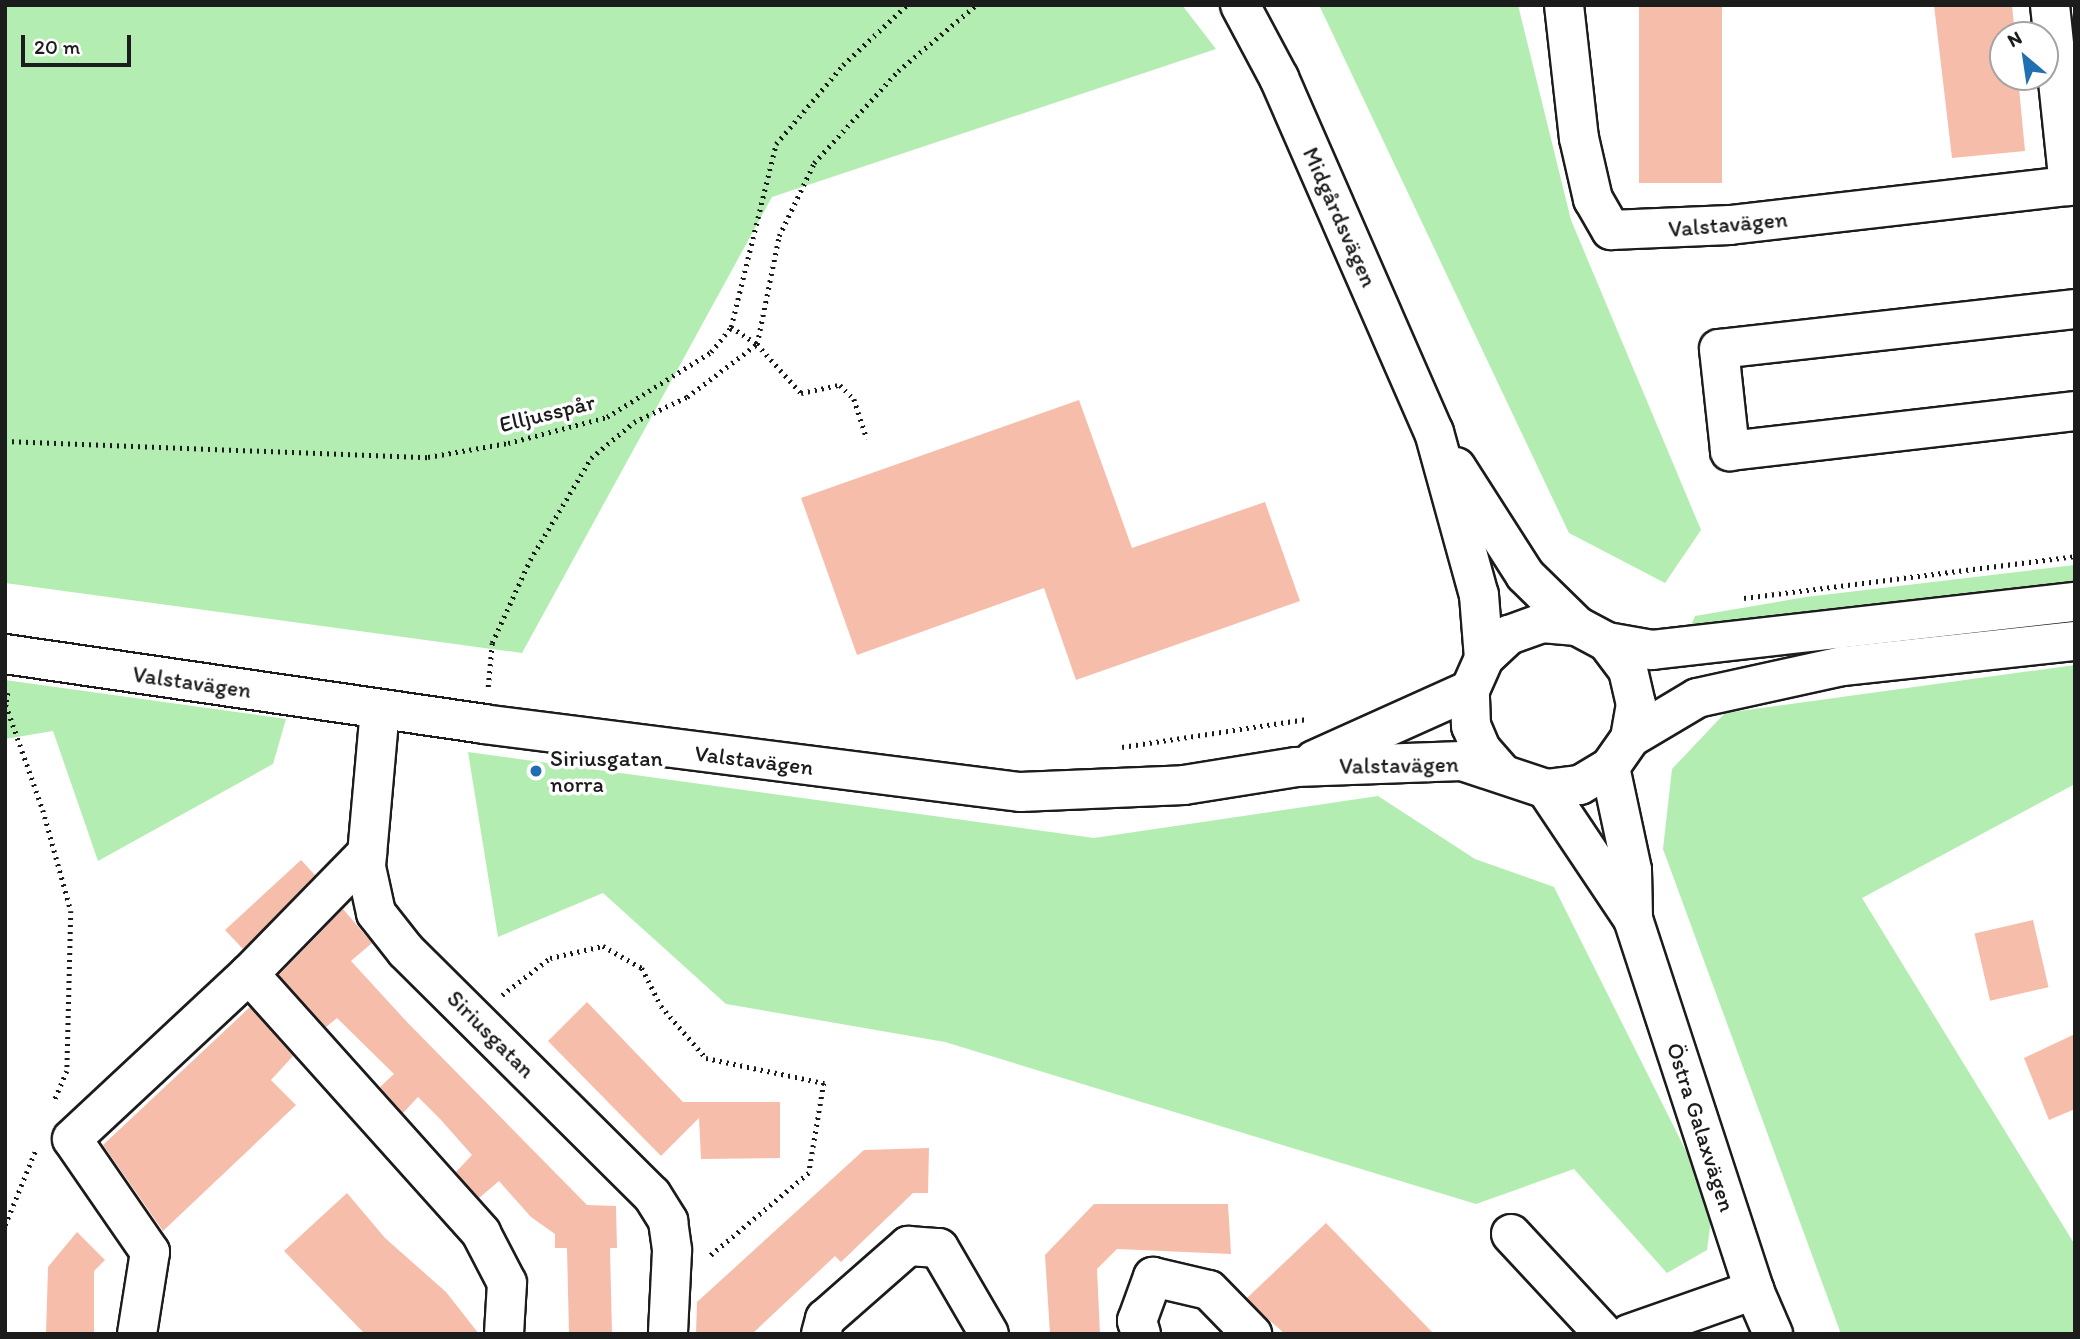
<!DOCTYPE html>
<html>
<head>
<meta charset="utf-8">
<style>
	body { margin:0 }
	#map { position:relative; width:2080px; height:1339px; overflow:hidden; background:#fff; font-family:Itim,sans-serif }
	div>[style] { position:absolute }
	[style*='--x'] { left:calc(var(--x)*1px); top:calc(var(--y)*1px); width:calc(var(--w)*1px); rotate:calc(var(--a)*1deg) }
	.green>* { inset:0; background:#b4edb1 }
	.building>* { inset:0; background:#f6bdab; transform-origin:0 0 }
	.path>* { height:4.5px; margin-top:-2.25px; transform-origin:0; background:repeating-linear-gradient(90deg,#1c1c1c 0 2px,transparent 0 7px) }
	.roads { filter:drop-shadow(2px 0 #1c1c1c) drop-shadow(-2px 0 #1c1c1c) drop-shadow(0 2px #1c1c1c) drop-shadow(0 -2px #1c1c1c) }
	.minor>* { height:38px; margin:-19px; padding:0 19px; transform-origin:19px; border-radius:19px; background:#fff }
	.dots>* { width:19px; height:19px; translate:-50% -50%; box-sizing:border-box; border:4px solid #fff; border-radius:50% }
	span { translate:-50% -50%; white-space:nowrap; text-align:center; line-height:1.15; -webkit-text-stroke:7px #fff; paint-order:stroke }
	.street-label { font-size:23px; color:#1c1c1c }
	.poi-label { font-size:23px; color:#1c1c1c }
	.left { translate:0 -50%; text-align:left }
	.frame { position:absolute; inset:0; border:7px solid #1c1c1c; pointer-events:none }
	.north { position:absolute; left:1989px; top:21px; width:70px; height:70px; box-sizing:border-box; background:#fff; border:2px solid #a4a4a4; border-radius:50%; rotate:331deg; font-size:19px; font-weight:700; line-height:28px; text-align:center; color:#1c1c1c }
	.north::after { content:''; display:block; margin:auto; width:24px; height:32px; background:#1f6fb2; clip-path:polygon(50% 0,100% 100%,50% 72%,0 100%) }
	.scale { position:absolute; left:21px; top:35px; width:110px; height:32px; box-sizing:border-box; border:4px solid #1c1c1c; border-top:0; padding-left:9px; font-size:21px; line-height:24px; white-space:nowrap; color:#1c1c1c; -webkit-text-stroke:5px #fff; paint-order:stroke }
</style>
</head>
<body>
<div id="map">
	<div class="green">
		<div style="clip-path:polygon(5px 5px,1182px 5px,1216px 49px,772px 197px,522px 653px,5px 583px)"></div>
		<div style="clip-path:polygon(1319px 5px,1518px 5px,1571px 220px,1701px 530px,1665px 583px,1569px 533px)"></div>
		<div style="clip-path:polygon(2075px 565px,2075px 587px,1687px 635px,1695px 616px,1806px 597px)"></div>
		<div style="clip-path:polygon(2075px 665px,2075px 784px,1862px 898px,2075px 1245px,2075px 1334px,1841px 1334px,1663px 849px,1672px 769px,1725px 713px)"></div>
		<div style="clip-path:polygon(5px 680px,286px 719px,273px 764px,98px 861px,53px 731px,5px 739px)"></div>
		<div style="clip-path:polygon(468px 752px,1094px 838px,1378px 796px,1475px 859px,1554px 887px,1713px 1205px,1707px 1250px,1667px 1273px,1574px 1169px,1476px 1204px,945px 1042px,726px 1004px,603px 893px,498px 937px)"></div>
	</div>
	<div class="building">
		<div style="left:1639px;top:5px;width:83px;height:178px"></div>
		<div style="clip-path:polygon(1934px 5px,2012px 5px,2015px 35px,2003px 35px,2003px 77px,2018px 77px,2025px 151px,1952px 158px)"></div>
		<div style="clip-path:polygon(1079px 400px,1132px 548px,1265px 502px,1300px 601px,1076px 680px,1044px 588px,857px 655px,801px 498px)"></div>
		<div style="clip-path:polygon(301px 860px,315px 875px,243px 949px,225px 930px)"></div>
		<div style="clip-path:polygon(343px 909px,372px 943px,351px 961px,407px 1022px,587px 1205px,616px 1206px,617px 1248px,610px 1248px,612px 1334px,569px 1334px,567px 1248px,555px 1248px,555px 1234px,531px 1217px,499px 1181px,479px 1198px,456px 1172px,472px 1155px,441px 1120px,418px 1097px,403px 1113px,380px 1087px,394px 1074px,337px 1018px,326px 1027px,279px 975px)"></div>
		<div style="left:2033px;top:920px;width:69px;height:60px;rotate:77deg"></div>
		<div style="clip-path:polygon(587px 1002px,683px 1102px,780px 1102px,780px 1158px,701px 1159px,699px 1118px,661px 1156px,548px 1041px)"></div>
		<div style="clip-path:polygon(250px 1007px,293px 1056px,271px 1080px,296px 1105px,163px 1231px,103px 1145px)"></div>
		<div style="clip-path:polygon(2075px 1034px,2075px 1109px,2049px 1120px,2024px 1058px)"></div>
		<div style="clip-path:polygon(929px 1148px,928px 1193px,913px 1193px,841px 1262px,835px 1256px,752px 1334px,696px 1334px,697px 1302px,864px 1150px)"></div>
		<div style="clip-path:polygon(347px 1193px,385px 1238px,446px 1292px,479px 1334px,365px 1334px,284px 1251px)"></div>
		<div style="clip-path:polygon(1094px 1204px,1228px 1204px,1231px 1254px,1117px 1249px,1097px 1269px,1100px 1334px,1050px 1334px,1045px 1255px)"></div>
		<div style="clip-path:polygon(1326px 1223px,1434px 1334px,1285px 1334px,1268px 1319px,1247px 1298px)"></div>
		<div style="clip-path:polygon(77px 1232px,105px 1260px,94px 1271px,94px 1334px,46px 1334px,48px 1267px)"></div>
	</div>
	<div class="path">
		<div style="--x:731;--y:327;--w:31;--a:33"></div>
		<div style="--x:757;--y:344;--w:66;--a:48.1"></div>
		<div style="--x:801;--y:393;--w:40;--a:-12"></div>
		<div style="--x:840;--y:385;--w:20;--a:45"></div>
		<div style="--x:854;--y:399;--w:42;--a:72"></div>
		<div style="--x:5;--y:441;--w:423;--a:2.2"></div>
		<div style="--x:428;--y:457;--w:81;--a:-9.9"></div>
		<div style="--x:508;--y:443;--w:102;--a:-14.7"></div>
		<div style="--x:607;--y:417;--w:123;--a:-32"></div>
		<div style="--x:711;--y:352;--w:32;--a:-51"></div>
		<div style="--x:731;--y:327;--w:188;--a:-76.2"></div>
		<div style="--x:776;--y:144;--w:104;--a:-49.7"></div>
		<div style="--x:843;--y:65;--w:88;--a:-43.2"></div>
		<div style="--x:1744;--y:598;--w:334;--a:-7.2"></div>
		<div style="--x:488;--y:687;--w:44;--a:-84.8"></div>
		<div style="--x:492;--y:643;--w:91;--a:-65.4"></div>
		<div style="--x:530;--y:560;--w:119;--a:-59.1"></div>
		<div style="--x:591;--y:458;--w:56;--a:-39.9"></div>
		<div style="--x:634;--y:422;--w:59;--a:-25.3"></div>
		<div style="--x:687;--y:397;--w:88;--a:-37.1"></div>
		<div style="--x:757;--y:344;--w:110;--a:-78.5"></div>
		<div style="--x:779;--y:236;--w:81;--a:-64.4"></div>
		<div style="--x:814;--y:163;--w:125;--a:-47.6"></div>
		<div style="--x:898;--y:71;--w:102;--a:-40.2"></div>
		<div style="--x:8;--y:693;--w:12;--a:99"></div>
		<div style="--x:6;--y:705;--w:111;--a:70.6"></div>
		<div style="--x:43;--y:810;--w:105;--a:74.5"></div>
		<div style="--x:71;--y:911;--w:160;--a:91.4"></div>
		<div style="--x:67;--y:1071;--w:34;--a:113"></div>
		<div style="--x:1122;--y:747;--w:187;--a:-8.6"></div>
		<div style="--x:502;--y:995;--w:61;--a:-37.6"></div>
		<div style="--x:550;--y:958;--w:54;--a:-12.8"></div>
		<div style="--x:603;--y:946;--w:45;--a:29.4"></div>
		<div style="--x:642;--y:968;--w:42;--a:63.4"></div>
		<div style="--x:661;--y:1006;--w:69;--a:49.1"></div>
		<div style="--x:706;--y:1058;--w:121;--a:12"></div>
		<div style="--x:824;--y:1083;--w:91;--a:99.5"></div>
		<div style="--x:809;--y:1173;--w:129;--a:140"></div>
		<div style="--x:5;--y:1225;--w:82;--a:-67.8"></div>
	</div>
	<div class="roads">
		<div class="minor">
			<div style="--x:1240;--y:5;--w:83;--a:61.9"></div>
			<div style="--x:1279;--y:78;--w:386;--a:66.4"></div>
			<div style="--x:1434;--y:432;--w:169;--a:74.6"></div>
			<div style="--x:1479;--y:595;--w:63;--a:85.5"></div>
			<div style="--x:1564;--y:5;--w:134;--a:83.6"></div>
			<div style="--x:1579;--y:138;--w:63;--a:77.1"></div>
			<div style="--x:1593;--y:199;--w:36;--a:60"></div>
			<div style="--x:1611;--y:230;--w:119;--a:-2.4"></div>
			<div style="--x:1730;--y:225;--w:347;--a:-6.6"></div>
			<div style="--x:2050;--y:5;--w:182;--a:84"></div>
			<div style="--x:2075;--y:309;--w:358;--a:173.6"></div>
			<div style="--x:1719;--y:349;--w:103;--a:83.8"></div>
			<div style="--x:1730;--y:451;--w:347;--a:-6.6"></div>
			<div style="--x:1456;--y:467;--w:128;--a:57.4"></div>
			<div style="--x:1525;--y:575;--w:73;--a:44.4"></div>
			<div style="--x:1607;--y:642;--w:35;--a:53"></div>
			<div style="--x:1628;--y:670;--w:35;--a:77"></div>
			<div style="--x:1636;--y:704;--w:35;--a:100"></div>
			<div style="--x:5;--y:654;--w:483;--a:8.3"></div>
			<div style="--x:483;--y:724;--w:541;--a:7.22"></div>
			<div style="--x:1020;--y:792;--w:164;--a:-2.4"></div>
			<div style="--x:1184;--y:785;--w:113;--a:-9.1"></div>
			<div style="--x:1296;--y:767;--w:166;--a:-2.1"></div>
			<div style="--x:1462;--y:761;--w:89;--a:18.4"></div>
			<div style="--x:1546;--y:789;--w:34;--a:-7"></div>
			<div style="--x:1580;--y:785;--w:35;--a:-31"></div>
			<div style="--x:1610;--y:767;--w:35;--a:-55"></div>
			<div style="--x:1630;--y:738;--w:78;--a:-30.8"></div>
			<div style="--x:1697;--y:698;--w:149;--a:-12.4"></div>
			<div style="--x:1843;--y:666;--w:233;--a:-6.2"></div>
			<div style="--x:380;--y:709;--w:159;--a:95.1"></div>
			<div style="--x:366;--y:867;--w:47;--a:77.7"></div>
			<div style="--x:376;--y:913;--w:48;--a:51.7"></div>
			<div style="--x:406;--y:951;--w:346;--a:44.8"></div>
			<div style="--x:652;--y:1195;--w:31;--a:58"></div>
			<div style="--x:668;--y:1221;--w:30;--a:82"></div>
			<div style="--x:672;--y:1251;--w:83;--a:92.8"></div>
			<div style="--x:1314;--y:760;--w:171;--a:-24.2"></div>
			<div style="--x:1610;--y:767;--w:105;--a:77.9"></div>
			<div style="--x:1632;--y:870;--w:49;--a:88.8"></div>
			<div style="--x:1633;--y:919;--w:390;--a:71.9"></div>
			<div style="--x:1754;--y:1290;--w:48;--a:66.6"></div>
			<div style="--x:1501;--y:772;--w:30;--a:-131"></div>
			<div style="--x:1481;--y:749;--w:25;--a:-113"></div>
			<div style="--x:1471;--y:726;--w:36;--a:-92"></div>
			<div style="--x:1470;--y:690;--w:35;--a:-66"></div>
			<div style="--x:1484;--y:658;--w:34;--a:-43"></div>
			<div style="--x:1509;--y:635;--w:35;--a:-20"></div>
			<div style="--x:1542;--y:623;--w:35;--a:5"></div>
			<div style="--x:1577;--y:626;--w:34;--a:28"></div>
			<div style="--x:1607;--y:642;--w:46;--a:10.1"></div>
			<div style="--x:1652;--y:650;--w:426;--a:-6.5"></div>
			<div style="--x:1546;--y:789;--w:156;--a:56.2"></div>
			<div style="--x:249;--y:974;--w:348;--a:48.1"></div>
			<div style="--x:481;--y:1233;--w:56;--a:62.5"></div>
			<div style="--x:507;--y:1283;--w:51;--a:93.4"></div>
			<div style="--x:1511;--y:1234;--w:137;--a:47.1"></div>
			<div style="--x:137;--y:1334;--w:83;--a:-81"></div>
			<div style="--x:150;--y:1252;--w:137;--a:-124.6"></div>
			<div style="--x:72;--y:1139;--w:242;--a:-43"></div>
			<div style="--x:249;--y:974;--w:169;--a:-45.7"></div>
			<div style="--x:821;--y:1334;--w:16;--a:-75"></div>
			<div style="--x:825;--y:1319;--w:111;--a:-41.3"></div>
			<div style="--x:908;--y:1246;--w:31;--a:4"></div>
			<div style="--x:939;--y:1248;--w:99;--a:59.8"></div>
			<div style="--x:1141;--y:1334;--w:14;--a:-107"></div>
			<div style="--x:1137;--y:1321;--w:47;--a:-70"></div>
			<div style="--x:1153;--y:1277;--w:57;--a:13.1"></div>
			<div style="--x:1209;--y:1290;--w:62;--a:45.7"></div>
			<div style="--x:1629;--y:1334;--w:133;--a:-19.4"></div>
		</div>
	</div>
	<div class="dots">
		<div style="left:536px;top:771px;background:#1f6fb2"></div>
	</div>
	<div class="street-label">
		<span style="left:1340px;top:217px;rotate:66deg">Midgårdsvägen</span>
		<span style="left:1728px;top:224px;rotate:-5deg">Valstavägen</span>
		<span style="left:547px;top:413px;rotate:-14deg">Elljusspår</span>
		<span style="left:192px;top:682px;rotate:8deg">Valstavägen</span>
		<span style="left:754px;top:760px;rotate:7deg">Valstavägen</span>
		<span style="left:1399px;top:765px;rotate:-1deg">Valstavägen</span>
		<span style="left:491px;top:1034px;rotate:45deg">Siriusgatan</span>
		<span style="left:1701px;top:1127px;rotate:72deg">Östra Galaxvägen</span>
	</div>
	<div class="poi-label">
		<span class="left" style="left:550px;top:771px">Siriusgatan<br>norra</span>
	</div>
	<div class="frame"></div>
	<div class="north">N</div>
	<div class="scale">20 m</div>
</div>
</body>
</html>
